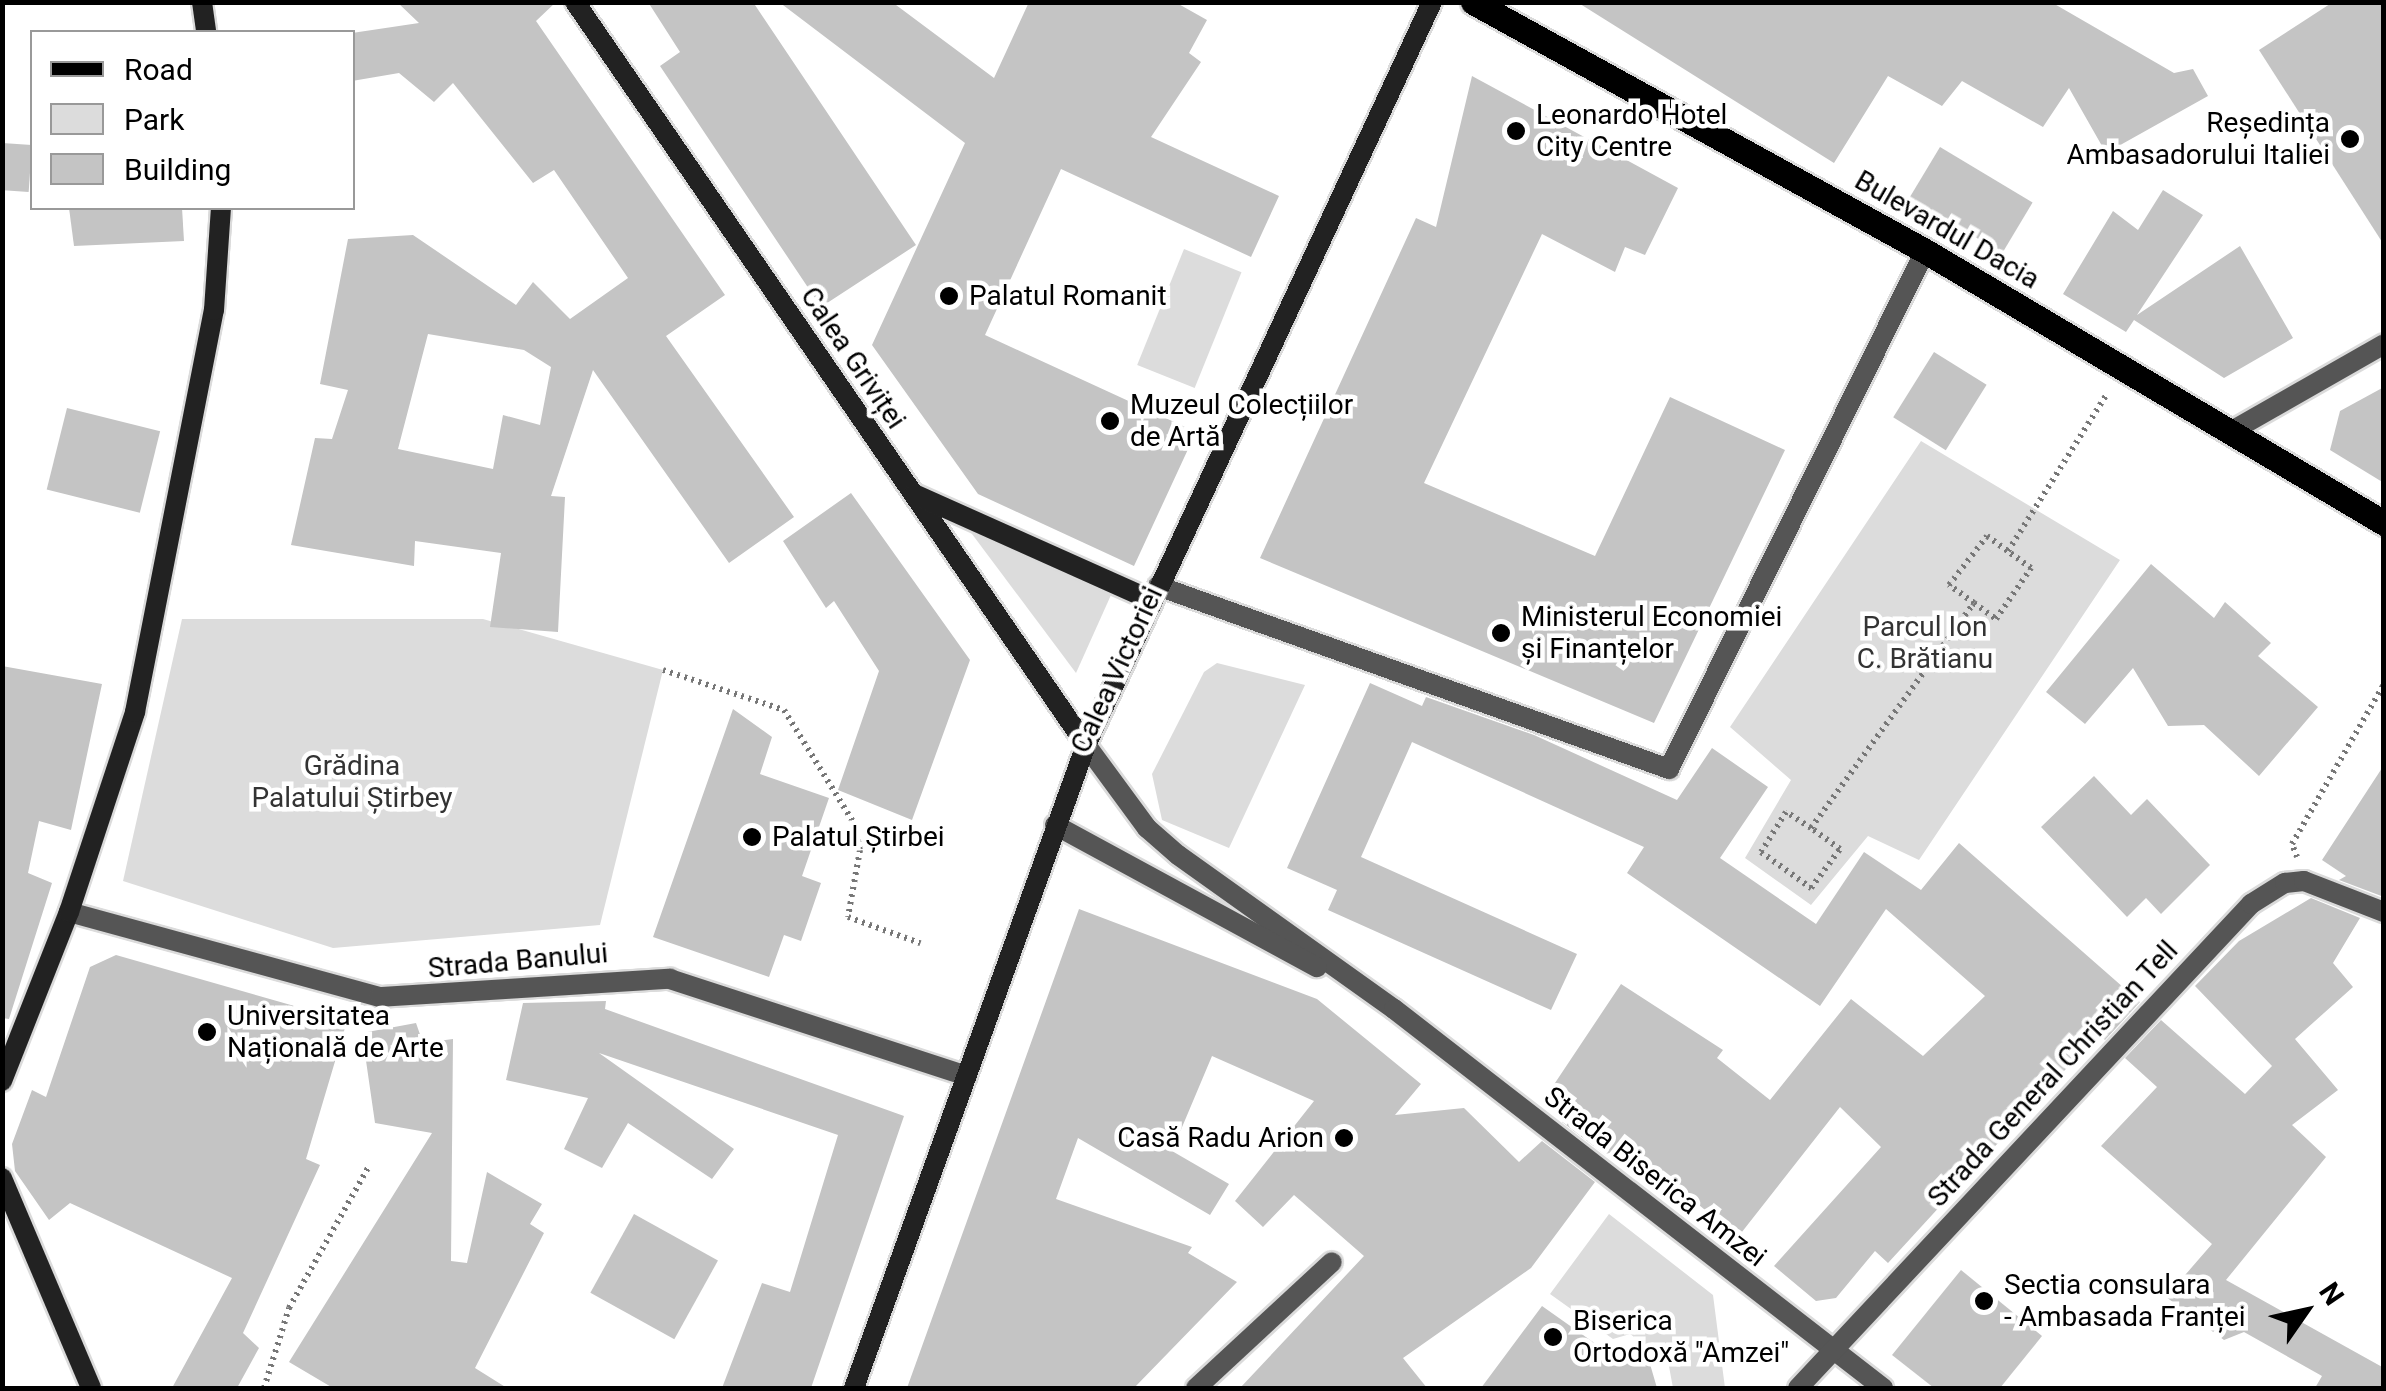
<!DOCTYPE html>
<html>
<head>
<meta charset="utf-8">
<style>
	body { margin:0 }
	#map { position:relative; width:2386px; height:1391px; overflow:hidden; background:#fff; font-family:Roboto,sans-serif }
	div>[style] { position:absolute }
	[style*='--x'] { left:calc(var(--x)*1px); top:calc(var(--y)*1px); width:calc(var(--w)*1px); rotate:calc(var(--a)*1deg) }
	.green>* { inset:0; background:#dcdcdc; transform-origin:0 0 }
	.building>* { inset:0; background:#c4c4c4; transform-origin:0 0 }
	.path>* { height:6px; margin-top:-3px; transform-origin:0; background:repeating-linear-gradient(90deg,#777 0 2.5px,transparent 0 7.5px) }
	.roads { filter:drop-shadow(2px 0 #dbdbdb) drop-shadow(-2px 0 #dbdbdb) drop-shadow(0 2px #dbdbdb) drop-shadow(0 -2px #dbdbdb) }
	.lane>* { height:20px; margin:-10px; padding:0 10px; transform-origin:10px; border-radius:10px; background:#555 }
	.street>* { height:20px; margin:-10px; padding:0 10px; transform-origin:10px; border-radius:10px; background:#555 }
	.secondary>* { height:20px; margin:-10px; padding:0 10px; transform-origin:10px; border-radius:10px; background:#222 }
	.primary>* { height:25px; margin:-12.5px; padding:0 12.5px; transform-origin:12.5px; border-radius:12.5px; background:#000 }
	.dots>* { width:28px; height:28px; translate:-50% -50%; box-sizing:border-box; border:5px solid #fff; border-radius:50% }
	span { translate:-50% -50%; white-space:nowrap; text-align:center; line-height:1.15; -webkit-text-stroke:9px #fff; paint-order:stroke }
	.poi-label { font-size:28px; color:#000 }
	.left { translate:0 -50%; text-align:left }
	.right { translate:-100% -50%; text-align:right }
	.street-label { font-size:28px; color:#000 }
	.park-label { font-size:28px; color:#333 }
	.frame { position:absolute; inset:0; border:5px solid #000; pointer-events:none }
	.legend { position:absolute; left:30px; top:30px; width:325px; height:180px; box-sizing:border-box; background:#fff; border:2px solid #999; margin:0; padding:12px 18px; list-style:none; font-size:30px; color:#000 }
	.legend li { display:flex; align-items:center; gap:20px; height:50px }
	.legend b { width:50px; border:2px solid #999 }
	.north { position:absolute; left:2256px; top:1261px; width:100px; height:100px; -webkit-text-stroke:8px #fff; paint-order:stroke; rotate:56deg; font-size:28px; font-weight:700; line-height:40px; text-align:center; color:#000 }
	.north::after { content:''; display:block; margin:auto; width:35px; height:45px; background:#000; clip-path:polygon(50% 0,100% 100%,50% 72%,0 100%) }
</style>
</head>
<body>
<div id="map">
	<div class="green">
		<div style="left:1184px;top:249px;width:62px;height:125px;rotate:22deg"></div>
		<div style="clip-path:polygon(1921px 441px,2120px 560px,1919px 860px,1868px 836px,1811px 905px,1745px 858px,1791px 780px,1730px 727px)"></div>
		<div style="clip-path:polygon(969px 530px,1111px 595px,1076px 673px)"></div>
		<div style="clip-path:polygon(182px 619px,483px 619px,663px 670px,600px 925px,333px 948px,123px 881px)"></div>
		<div style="clip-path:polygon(1217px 663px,1305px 685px,1229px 848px,1162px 820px,1152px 774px,1204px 672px)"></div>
		<div style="clip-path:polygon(1609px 1214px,1713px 1295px,1725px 1388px,1673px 1388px,1668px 1361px,1630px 1334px,1613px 1339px,1550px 1294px)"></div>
	</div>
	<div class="building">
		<div style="clip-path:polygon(evenodd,397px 2px,556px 2px,536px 21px,725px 295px,666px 336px,794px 517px,729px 563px,593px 370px,551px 496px,565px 497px,558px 632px,490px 627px,501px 553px,415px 541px,414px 566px,291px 545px,315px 438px,332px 439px,348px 390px,320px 384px,348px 239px,413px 235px,516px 305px,533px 282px,570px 319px,628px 278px,554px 170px,533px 183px,453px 83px,434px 102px,399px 73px,352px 81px,352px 33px,419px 23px,397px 2px,428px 334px,524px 350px,551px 367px,540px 425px,503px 415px,493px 469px,398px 449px,428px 334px)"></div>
		<div style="clip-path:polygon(648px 2px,753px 2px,916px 245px,821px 307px,660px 66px,680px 52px)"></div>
		<div style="clip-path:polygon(779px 2px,892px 2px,994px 78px,1029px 2px,1175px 2px,1207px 20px,1189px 53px,1201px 62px,1151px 137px,1279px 196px,1251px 257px,1061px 169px,985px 335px,1196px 432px,1134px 566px,978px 494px,872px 345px,965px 143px)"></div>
		<div style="clip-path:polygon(1577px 2px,2051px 2px,2174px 73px,2193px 69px,2208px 96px,2106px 153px,2069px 88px,2043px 127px,1962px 81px,1942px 106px,1888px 76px,1834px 163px)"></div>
		<div style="clip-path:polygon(2333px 2px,2384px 2px,2384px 245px,2259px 50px)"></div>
		<div style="clip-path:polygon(1472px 76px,1678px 188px,1645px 255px,1625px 247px,1615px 272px,1542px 234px,1424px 483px,1595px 556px,1670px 397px,1785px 450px,1654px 723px,1260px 558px,1416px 218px,1436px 227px)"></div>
		<div style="left:2px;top:143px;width:30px;height:47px;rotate:4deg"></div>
		<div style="left:1940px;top:147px;width:108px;height:59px;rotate:31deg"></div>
		<div style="clip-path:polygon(2163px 190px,2203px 215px,2137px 315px,2240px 246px,2293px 338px,2224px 378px,2134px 320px,2126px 332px,2063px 294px,2113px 211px,2138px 230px)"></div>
		<div style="clip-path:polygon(69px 208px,182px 208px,184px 241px,74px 246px)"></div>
		<div style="left:1934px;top:352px;width:62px;height:77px;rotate:32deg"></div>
		<div style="clip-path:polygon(2384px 387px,2384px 483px,2330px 450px,2340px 411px)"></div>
		<div style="left:67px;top:408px;width:96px;height:84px;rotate:14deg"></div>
		<div style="clip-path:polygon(851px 493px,970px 660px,912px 820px,838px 790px,879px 671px,834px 601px,826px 608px,783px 541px)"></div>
		<div style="clip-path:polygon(2151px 564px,2214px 618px,2225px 602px,2271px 643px,2258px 656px,2318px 707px,2259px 776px,2204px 725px,2168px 726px,2133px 668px,2085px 724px,2046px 692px)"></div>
		<div style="clip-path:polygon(2px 666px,102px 684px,71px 830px,39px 821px,28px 873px,52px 883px,9px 1019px,2px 1018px)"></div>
		<div style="clip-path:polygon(1370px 683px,1422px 706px,1426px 697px,1534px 735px,1677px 800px,1712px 748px,1768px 787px,1720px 858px,1816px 924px,1864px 852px,1921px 890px,1959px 843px,2140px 1002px,2105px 1040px,2098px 1034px,1888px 1263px,1875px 1251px,1836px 1298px,1816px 1301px,1774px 1266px,1881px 1147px,1840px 1107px,1738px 1237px,1649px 1164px,1643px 1172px,1617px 1153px,1612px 1160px,1562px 1122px,1569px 1116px,1545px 1098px,1621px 984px,1723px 1050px,1717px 1058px,1770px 1100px,1851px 999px,1923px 1056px,1985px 996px,1886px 909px,1820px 1006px,1627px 873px,1644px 847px,1412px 742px,1361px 857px,1577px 954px,1551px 1010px,1328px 910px,1337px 890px,1287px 868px)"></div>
		<div style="clip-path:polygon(733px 709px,772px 737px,760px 774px,829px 798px,802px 876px,821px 883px,801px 941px,784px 935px,769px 977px,653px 937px)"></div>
		<div style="clip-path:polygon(2384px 765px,2384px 897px,2339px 880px,2346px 876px,2322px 860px)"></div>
		<div style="clip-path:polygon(2094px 776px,2131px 815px,2147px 799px,2210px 865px,2161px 914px,2146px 898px,2127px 917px,2041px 827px)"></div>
		<div style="clip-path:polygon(2311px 898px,2360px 918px,2333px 963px,2353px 987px,2295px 1039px,2338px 1090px,2292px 1125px,2326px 1157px,2226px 1280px,2384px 1368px,2384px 1388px,2315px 1388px,2322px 1376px,2244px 1332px,2224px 1340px,2166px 1297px,2212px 1244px,2101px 1146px,2157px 1087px,2125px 1058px,2161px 1020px,2245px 1094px,2272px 1066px,2195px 986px,2239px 941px)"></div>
		<div style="clip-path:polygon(1079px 909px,1317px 999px,1421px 1084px,1395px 1115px,1464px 1108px,1519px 1162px,1542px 1141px,1595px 1182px,1531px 1268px,1403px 1358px,1427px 1388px,1240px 1388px,1364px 1256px,1294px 1195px,1263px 1227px,1235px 1201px,1314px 1101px,1212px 1056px,1172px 1151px,1229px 1184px,1210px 1215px,1078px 1138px,1056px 1199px,1192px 1247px,1188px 1253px,1237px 1282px,1134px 1388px,907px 1388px)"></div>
		<div style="clip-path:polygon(116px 955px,347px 1021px,306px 1159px,320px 1165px,243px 1333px,259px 1348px,237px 1388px,172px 1388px,232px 1278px,70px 1203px,49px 1220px,15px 1171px,12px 1144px,32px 1090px,46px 1097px,90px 967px)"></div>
		<div style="clip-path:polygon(606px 1001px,605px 1009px,904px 1116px,811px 1388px,722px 1388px,762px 1283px,790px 1292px,838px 1135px,599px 1053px,734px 1149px,712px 1179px,628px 1123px,602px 1168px,564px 1149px,588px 1098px,506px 1080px,523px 1003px)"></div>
		<div style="clip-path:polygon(416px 1023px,423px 1043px,453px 1039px,451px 1261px,467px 1263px,487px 1172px,542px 1204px,530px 1224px,544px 1233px,475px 1368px,507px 1388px,333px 1388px,289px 1362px,432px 1133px,375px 1123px,362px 1033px)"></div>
		<div style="left:634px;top:1214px;width:96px;height:90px;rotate:29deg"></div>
		<div style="clip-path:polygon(1961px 1270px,2042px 1336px,2000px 1388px,1934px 1388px,1892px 1355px)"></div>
		<div style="clip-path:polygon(1542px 1306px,1617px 1359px,1636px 1355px,1650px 1364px,1657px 1388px,1481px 1388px)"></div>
	</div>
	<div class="path">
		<div style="--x:1974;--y:603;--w:27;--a:36"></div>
		<div style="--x:1996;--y:619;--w:62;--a:-55.5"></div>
		<div style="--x:2031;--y:568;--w:29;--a:-144"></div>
		<div style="--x:663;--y:670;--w:127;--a:18.3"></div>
		<div style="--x:784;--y:710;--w:135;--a:58.3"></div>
		<div style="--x:855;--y:825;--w:25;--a:79"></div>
		<div style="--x:860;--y:850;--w:68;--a:100.2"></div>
		<div style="--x:848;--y:917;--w:77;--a:19.9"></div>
		<div style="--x:1811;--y:828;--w:30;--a:-147"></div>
		<div style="--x:1786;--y:812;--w:47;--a:122"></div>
		<div style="--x:1761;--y:852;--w:62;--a:35.8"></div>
		<div style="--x:1811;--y:888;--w:49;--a:-53.4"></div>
		<div style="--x:1840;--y:849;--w:36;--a:-144"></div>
		<div style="--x:1811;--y:828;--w:278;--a:-54.1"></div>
		<div style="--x:1974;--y:603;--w:31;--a:-144"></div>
		<div style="--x:1949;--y:585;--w:62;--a:-52.2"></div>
		<div style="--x:1987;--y:536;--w:26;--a:36"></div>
		<div style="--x:2008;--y:551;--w:186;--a:-57.8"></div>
		<div style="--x:2297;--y:857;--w:14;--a:-111"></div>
		<div style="--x:2292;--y:844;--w:185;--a:-60.1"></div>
		<div style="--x:264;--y:1388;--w:84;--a:-72.6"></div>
		<div style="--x:289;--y:1308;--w:163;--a:-60.6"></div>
	</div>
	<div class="roads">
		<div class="lane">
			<div style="--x:1158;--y:586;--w:543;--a:19.7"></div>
			<div style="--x:1669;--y:769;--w:578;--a:-63.7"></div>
		</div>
		<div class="street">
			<div style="--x:2230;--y:432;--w:177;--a:-29.7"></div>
			<div style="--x:1086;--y:745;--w:103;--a:53.7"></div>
			<div style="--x:1147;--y:828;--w:41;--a:41.1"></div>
			<div style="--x:1178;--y:855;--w:265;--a:35.5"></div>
			<div style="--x:1394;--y:1009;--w:619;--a:37.78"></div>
			<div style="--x:1055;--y:825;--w:298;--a:28.5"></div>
			<div style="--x:69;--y:912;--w:322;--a:15.3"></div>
			<div style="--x:380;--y:997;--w:291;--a:-3.6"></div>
			<div style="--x:670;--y:979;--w:312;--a:18.1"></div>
			<div style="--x:1196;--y:1388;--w:185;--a:-42.8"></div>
			<div style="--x:1798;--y:1388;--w:663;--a:-46.89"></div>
			<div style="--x:2251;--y:904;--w:40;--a:-32"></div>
			<div style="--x:2285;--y:883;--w:19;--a:-6"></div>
			<div style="--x:2304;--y:881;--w:86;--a:21.2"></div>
		</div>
		<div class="secondary">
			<div style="--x:202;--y:2;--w:30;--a:82"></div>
			<div style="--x:575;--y:2;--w:902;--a:55.48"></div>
			<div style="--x:914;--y:494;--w:260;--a:24.1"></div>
			<div style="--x:2;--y:1081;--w:182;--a:-68.4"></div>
			<div style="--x:69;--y:912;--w:211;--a:-71.7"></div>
			<div style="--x:135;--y:712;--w:410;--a:-78.9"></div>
			<div style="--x:214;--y:310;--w:102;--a:-86.1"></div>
			<div style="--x:2;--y:1178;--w:228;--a:67"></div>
			<div style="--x:854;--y:1388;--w:684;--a:-70.16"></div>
			<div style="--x:1086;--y:745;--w:820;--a:-65.03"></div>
		</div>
		<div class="primary">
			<div style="--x:1473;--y:2;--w:516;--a:28.85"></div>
			<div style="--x:1925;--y:251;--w:534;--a:30.65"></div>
		</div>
	</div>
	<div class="dots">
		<div style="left:1516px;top:131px;background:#000"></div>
		<div style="left:2350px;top:139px;background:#000"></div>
		<div style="left:949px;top:296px;background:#000"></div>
		<div style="left:1110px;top:421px;background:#000"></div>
		<div style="left:1501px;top:633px;background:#000"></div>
		<div style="left:752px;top:837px;background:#000"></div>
		<div style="left:207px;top:1032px;background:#000"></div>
		<div style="left:1344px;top:1138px;background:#000"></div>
		<div style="left:1984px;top:1301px;background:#000"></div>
		<div style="left:1553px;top:1337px;background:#000"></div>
	</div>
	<div class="poi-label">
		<span class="left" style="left:1536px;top:131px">Leonardo Hotel<br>City Centre</span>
		<span class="right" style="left:2330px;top:139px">Reședința<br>Ambasadorului Italiei</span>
		<span class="left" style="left:969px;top:296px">Palatul Romanit</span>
		<span class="left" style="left:1130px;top:421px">Muzeul Colecțiilor<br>de Artă</span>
		<span class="left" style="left:1521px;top:633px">Ministerul Economiei<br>și Finanțelor</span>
		<span class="left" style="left:772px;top:837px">Palatul Știrbei</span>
		<span class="left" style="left:227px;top:1032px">Universitatea<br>Națională de Arte</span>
		<span class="right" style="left:1324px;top:1138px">Casă Radu Arion</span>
		<span class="left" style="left:2004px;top:1301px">Sectia consulara<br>- Ambasada Franței</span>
		<span class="left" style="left:1573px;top:1337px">Biserica<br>Ortodoxă "Amzei"</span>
	</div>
	<div class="street-label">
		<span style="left:1947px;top:230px;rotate:30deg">Bulevardul Dacia</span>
		<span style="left:853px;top:358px;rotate:56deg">Calea Griviței</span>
		<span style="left:1117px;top:670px;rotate:-65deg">Calea Victoriei</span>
		<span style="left:518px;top:961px;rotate:-5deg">Strada Banului</span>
		<span style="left:2053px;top:1074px;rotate:-47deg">Strada General Christian Tell</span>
		<span style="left:1655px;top:1177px;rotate:38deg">Strada Biserica Amzei</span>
	</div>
	<div class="park-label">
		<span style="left:1925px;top:643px">Parcul Ion<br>C. Brătianu</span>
		<span style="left:352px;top:782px">Grădina<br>Palatului Știrbey</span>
	</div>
	<div class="frame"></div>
	<ul class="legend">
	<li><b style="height:12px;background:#000"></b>Road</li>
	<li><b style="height:28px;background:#dcdcdc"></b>Park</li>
	<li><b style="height:28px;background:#c4c4c4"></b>Building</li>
	</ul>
	<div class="north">N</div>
</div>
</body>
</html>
